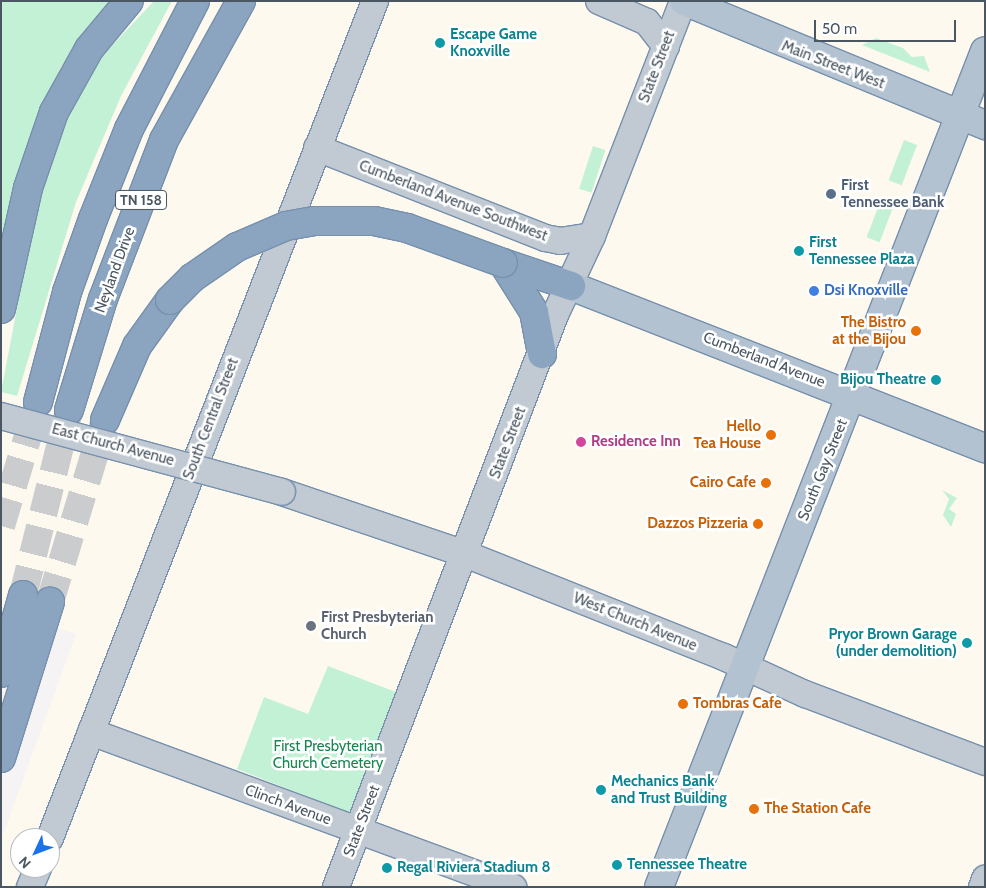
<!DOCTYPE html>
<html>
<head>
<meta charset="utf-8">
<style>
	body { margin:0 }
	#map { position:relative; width:986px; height:888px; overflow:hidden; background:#f5f3f3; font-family:Cabin,sans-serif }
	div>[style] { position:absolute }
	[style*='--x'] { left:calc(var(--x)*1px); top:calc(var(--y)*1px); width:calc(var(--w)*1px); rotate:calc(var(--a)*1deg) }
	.commercial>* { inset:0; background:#fdf9ef }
	.green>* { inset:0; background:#c3f1d5; transform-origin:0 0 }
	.highway-tunnel>* { height:28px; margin-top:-14px; transform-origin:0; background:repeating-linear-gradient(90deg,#caccce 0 28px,transparent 0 42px) }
	.roads { filter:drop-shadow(1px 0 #7690ad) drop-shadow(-1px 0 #7690ad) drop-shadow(0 1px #7690ad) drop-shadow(0 -1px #7690ad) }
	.minor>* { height:26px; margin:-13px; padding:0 13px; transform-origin:13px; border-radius:13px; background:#c1cad2 }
	.major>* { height:28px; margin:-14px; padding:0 14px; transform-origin:14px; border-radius:14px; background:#b3c2d1 }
	.highway>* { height:28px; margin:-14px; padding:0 14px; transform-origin:14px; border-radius:14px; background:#8ba5c1 }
	.bridges { filter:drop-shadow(1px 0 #7690ad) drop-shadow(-1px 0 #7690ad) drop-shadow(0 1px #7690ad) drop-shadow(0 -1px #7690ad) }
	.minor-bridge>* { height:26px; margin:-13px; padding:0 13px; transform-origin:13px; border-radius:13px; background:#c1cad2 }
	.highway-bridge>* { height:28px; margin:-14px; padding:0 14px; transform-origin:14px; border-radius:14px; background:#8ba5c1 }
	.dots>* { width:14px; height:14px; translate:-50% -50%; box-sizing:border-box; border:2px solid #fff; border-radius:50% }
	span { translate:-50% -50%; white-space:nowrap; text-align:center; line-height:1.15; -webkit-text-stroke:5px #fff; paint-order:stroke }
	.shield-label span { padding:1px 4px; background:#fff; border:1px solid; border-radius:4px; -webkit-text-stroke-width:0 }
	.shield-label { font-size:14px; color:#4a5661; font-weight:700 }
	.culture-label { font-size:15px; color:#0d838f; font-weight:700 }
	.left { translate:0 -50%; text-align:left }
	.right { translate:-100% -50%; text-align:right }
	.street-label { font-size:15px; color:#4a5661 }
	.service-label { font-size:15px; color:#4e5e75; font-weight:700 }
	.shop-label { font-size:15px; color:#366cbe; font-weight:700 }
	.food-label { font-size:15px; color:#c56008; font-weight:700 }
	.hotel-label { font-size:15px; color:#b23c85; font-weight:700 }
	.worship-label { font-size:15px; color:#5b616d; font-weight:700 }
	.park-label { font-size:15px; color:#17864f }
	.frame { position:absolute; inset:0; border:2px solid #4a5661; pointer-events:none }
	.north { position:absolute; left:10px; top:828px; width:50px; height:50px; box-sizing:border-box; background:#fff; border:1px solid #b7bbc0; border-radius:50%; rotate:227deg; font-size:14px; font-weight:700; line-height:20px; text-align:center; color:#4a5661 }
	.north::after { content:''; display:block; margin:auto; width:18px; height:22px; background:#1a73e8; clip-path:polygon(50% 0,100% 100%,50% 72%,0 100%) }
	.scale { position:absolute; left:814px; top:20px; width:142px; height:22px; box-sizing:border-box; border:2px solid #4a5661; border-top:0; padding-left:6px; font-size:15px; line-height:18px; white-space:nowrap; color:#4a5661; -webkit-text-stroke:4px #fff; paint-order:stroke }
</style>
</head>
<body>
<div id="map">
	<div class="commercial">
		<div style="clip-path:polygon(evenodd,1px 1px,985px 1px,985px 887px,1px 887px,1px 840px,76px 634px,1px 610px,1px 1px,20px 838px,50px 838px,50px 868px,20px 868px,20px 838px)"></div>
	</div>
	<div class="green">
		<div style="clip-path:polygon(1px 1px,114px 1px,61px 67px,39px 115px,26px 150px,1px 255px)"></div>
		<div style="clip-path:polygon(154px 1px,172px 1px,121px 96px,76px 202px,17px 396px,1px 392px,35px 214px,58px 135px,77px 93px,105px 53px)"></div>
		<div style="clip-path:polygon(876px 38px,903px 48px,912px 57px,924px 56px,930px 72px,862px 45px)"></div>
		<div style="left:904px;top:140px;width:14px;height:43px;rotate:21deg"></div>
		<div style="left:593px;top:146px;width:13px;height:45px;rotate:18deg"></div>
		<div style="left:882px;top:197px;width:14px;height:43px;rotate:21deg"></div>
		<div style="clip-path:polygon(942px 490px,957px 498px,949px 509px,956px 514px,951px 527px,943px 515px,949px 499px)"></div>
		<div style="clip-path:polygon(328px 666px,401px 694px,355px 815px,237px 769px,264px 697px,308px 714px)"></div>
	</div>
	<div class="highway-tunnel">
		<div style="--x:1;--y:526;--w:129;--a:-73.4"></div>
		<div style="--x:23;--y:595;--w:191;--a:-76"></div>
		<div style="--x:50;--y:602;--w:190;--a:-73.2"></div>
	</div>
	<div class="roads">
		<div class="minor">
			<div style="--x:599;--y:1;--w:52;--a:23.6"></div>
			<div style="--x:647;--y:22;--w:31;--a:52"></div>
			<div style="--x:317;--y:148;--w:245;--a:21.5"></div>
			<div style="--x:545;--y:238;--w:15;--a:11"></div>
			<div style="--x:560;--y:241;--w:32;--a:-9"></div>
			<div style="--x:282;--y:492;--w:193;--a:18.7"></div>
			<div style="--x:465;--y:554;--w:279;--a:21.7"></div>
			<div style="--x:724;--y:657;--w:89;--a:24.6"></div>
			<div style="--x:805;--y:694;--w:192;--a:20.7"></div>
			<div style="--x:91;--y:732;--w:450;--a:20.2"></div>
			<div style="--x:50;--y:838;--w:898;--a:-68.78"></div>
			<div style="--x:30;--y:887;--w:21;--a:-67"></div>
			<div style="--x:336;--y:887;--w:612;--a:-69.05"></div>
			<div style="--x:555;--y:315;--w:87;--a:-64.9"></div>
			<div style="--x:592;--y:236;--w:252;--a:-68.8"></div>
			<div style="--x:982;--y:887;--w:9;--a:-69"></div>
		</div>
		<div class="major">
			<div style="--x:684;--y:1;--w:326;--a:22.4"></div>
			<div style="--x:571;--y:286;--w:445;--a:21.4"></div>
			<div style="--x:659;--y:887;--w:897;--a:-68.7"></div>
		</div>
		<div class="highway">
			<div style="--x:503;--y:263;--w:58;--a:57.7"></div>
			<div style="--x:534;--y:312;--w:43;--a:79.2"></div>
			<div style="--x:503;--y:263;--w:72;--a:18.7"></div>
			<div style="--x:1;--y:309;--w:124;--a:-77.4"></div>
			<div style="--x:28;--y:188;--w:80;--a:-71.1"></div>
			<div style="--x:54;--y:112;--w:72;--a:-60.9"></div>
			<div style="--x:89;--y:49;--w:62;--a:-50.2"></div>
			<div style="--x:38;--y:402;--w:114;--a:-75.2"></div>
			<div style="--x:67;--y:292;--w:77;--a:-70.4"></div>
			<div style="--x:93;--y:219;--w:97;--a:-68.2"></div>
			<div style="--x:129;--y:129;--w:144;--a:-62.7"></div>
			<div style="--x:69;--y:410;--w:116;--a:-73"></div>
			<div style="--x:103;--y:299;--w:170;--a:-69"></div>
			<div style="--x:164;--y:140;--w:159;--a:-61"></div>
			<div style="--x:105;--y:420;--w:81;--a:-66.6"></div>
			<div style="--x:137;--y:346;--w:57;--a:-54.3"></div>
			<div style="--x:1;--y:673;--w:81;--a:-74.2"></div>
			<div style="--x:1;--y:758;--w:164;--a:-72.6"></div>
		</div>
	</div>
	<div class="bridges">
		<div class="minor-bridge">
			<div style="--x:1;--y:416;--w:291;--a:15.1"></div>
		</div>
		<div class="highway-bridge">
			<div style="--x:170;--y:300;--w:31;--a:-45"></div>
			<div style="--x:192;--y:278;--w:55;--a:-34.6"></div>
			<div style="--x:237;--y:247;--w:53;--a:-23.2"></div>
			<div style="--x:286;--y:226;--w:28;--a:-10"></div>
			<div style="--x:314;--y:221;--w:60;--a:0"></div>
			<div style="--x:374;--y:221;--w:34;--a:12"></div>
			<div style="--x:407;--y:228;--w:102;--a:20"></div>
		</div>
	</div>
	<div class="dots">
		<div style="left:440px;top:43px;background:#0f9aa8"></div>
		<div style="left:831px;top:194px;background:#5c6f8a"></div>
		<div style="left:799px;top:251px;background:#0f9aa8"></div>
		<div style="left:814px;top:291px;background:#3f7fe0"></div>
		<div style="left:916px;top:331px;background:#e8710a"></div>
		<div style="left:936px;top:380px;background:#0f9aa8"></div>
		<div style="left:771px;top:435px;background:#e8710a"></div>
		<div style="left:581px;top:442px;background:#d1479c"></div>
		<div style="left:766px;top:483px;background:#e8710a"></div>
		<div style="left:758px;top:524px;background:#e8710a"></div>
		<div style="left:311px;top:626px;background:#6b7280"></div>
		<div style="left:967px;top:643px;background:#0f9aa8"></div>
		<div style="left:683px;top:704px;background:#e8710a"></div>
		<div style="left:601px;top:790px;background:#0f9aa8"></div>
		<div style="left:754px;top:809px;background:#e8710a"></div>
		<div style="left:617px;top:865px;background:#0f9aa8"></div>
		<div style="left:387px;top:868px;background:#0f9aa8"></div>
	</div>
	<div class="shield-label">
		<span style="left:141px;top:200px">TN 158</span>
	</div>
	<div class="culture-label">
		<span class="left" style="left:450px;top:43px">Escape Game<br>Knoxville</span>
		<span class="left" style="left:809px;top:251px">First<br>Tennessee Plaza</span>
		<span class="right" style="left:926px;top:380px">Bijou Theatre</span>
		<span class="right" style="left:957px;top:643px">Pryor Brown Garage<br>(under demolition)</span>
		<span class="left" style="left:611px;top:790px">Mechanics Bank<br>and Trust Building</span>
		<span class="left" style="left:627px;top:865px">Tennessee Theatre</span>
		<span class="left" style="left:397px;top:868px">Regal Riviera Stadium 8</span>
	</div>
	<div class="street-label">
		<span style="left:833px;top:65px;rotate:21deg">Main Street West</span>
		<span style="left:657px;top:67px;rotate:-69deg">State Street</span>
		<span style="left:453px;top:201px;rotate:21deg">Cumberland Avenue Southwest</span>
		<span style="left:115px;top:270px;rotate:-70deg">Neyland Drive</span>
		<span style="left:764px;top:360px;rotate:21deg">Cumberland Avenue</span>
		<span style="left:211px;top:419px;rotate:-69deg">South Central Street</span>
		<span style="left:508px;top:443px;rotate:-69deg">State Street</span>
		<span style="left:113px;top:445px;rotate:15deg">East Church Avenue</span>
		<span style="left:823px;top:470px;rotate:-68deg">South Gay Street</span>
		<span style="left:635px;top:622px;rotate:22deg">West Church Avenue</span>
		<span style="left:288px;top:805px;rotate:20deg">Clinch Avenue</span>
		<span style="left:362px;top:821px;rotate:-69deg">State Street</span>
	</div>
	<div class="service-label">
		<span class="left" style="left:841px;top:194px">First<br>Tennessee Bank</span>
	</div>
	<div class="shop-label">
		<span class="left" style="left:824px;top:291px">Dsi Knoxville</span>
	</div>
	<div class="food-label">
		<span class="right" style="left:906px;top:331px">The Bistro<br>at the Bijou</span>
		<span class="right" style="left:761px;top:435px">Hello<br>Tea House</span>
		<span class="right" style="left:756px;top:483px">Cairo Cafe</span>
		<span class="right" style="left:748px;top:524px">Dazzos Pizzeria</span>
		<span class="left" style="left:693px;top:704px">Tombras Cafe</span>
		<span class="left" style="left:764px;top:809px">The Station Cafe</span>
	</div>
	<div class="hotel-label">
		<span class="left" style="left:591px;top:442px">Residence Inn</span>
	</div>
	<div class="worship-label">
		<span class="left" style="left:321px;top:626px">First Presbyterian<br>Church</span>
	</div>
	<div class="park-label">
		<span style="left:328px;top:755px">First Presbyterian<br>Church Cemetery</span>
	</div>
	<div class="frame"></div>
	<div class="north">N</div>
	<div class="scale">50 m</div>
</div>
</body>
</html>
